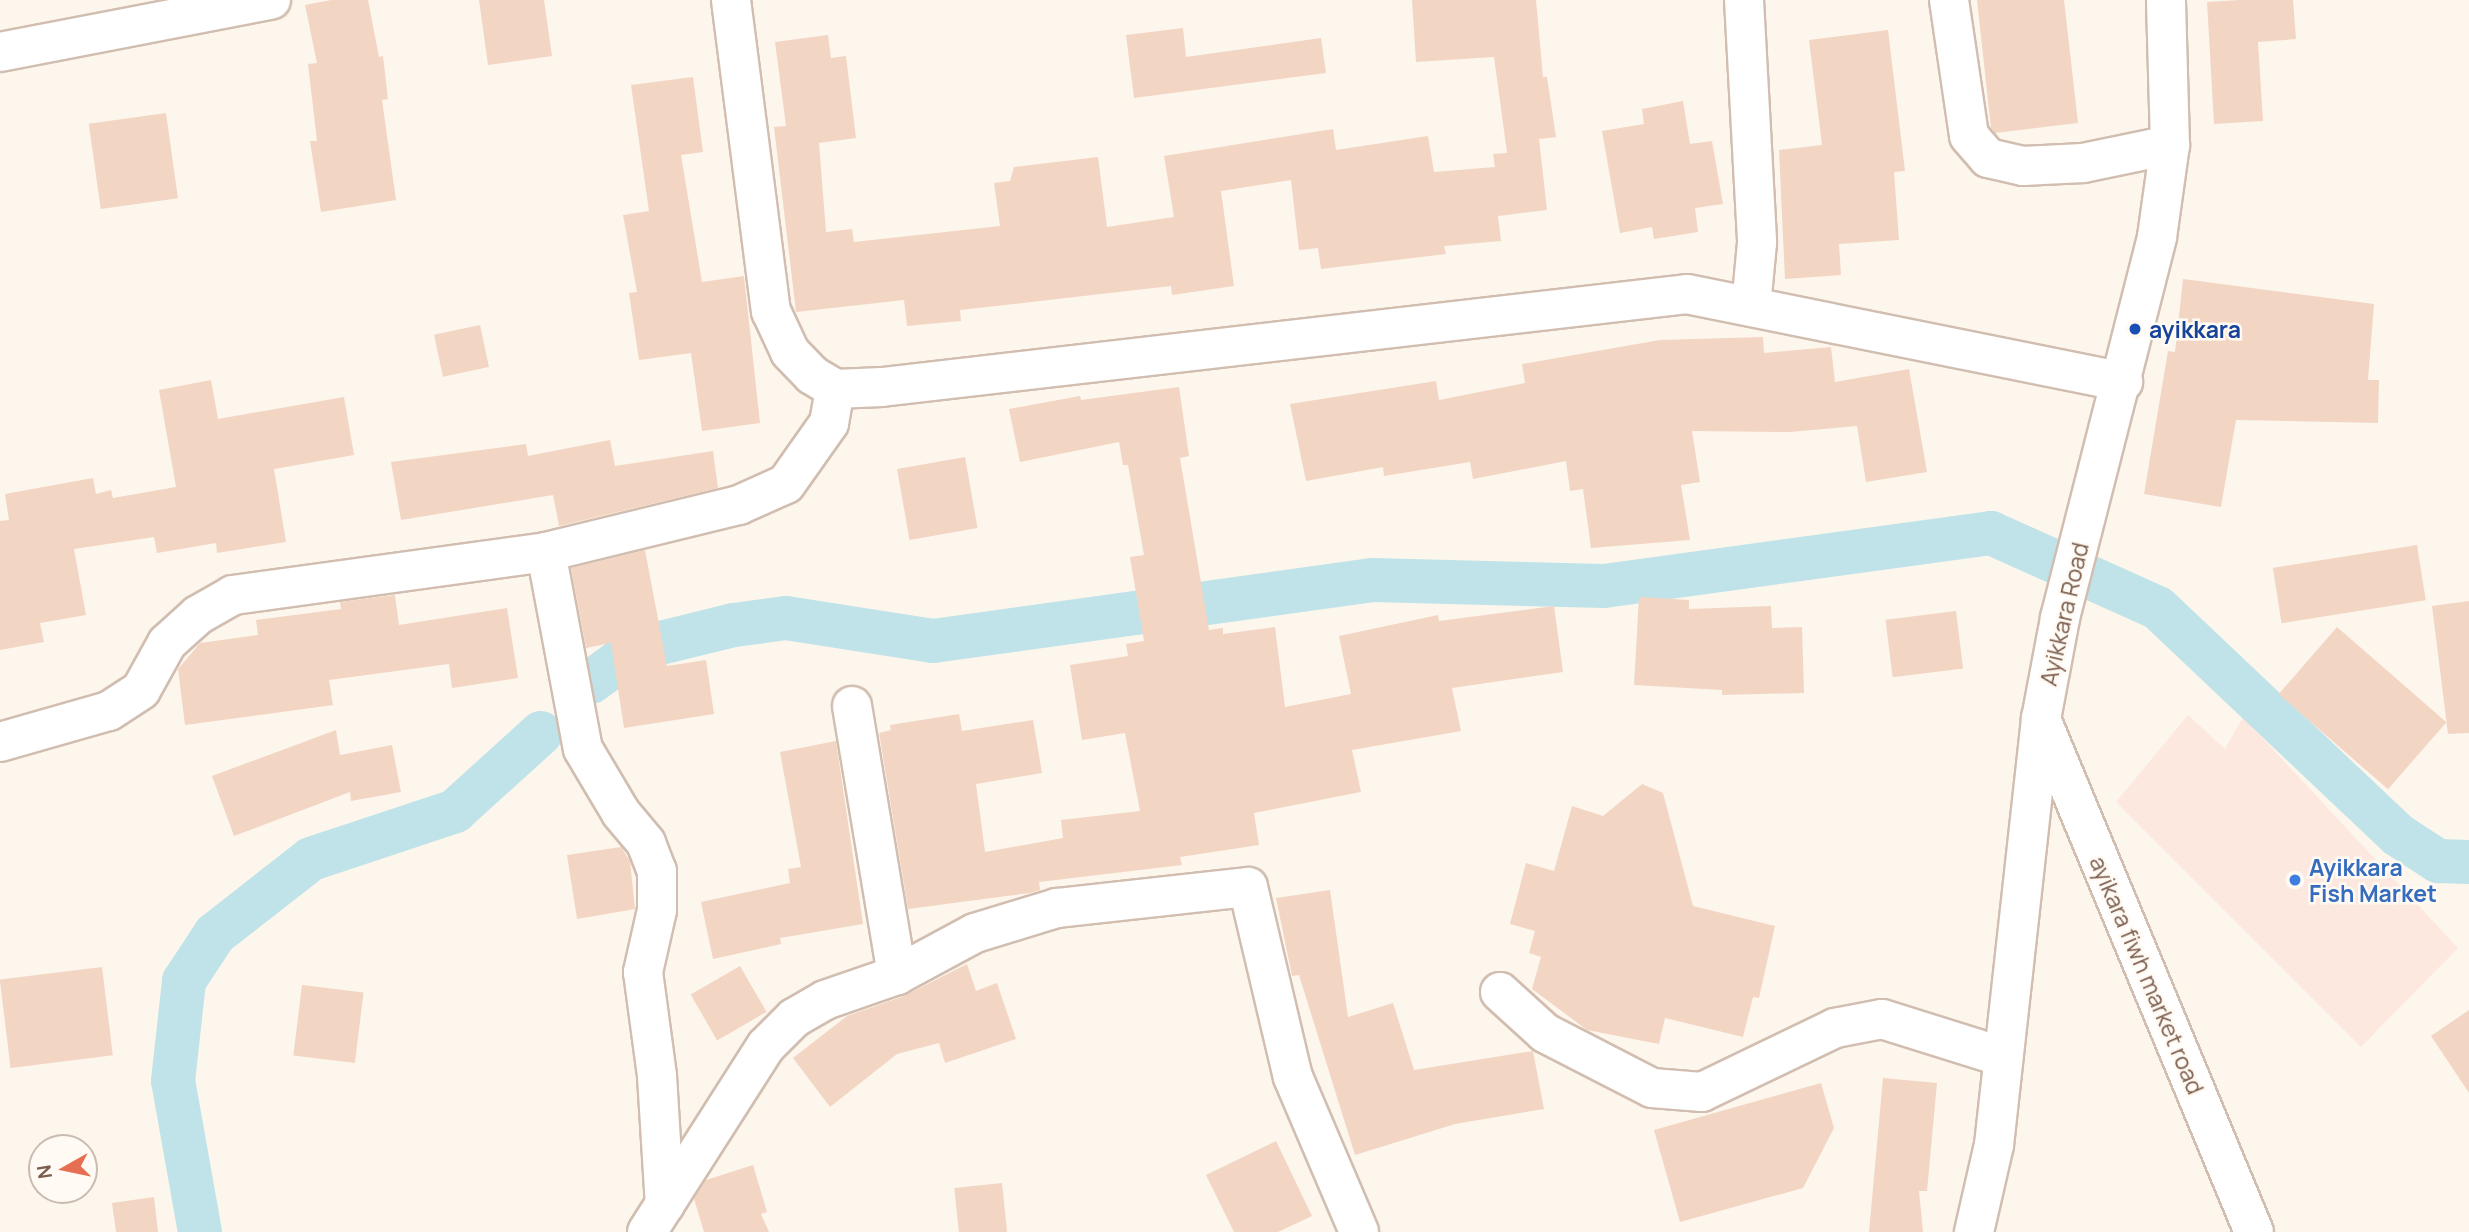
<!DOCTYPE html>
<html>
<head>
<meta charset="utf-8">
<style>
	body { margin:0 }
	#map { position:relative; width:2469px; height:1232px; overflow:hidden; background:#fdf6ec; font-family:Manrope,sans-serif }
	div>[style] { position:absolute }
	[style*='--x'] { left:calc(var(--x)*1px); top:calc(var(--y)*1px); width:calc(var(--w)*1px); rotate:calc(var(--a)*1deg) }
	.commercial>* { inset:0; background:#fde8e0 }
	.canal>* { height:44px; margin:-22px; padding:0 22px; transform-origin:22px; border-radius:22px; background:#bfe3e8 }
	.building>* { inset:0; background:#f3d5c3; transform-origin:0 0 }
	.roads { filter:drop-shadow(2px 0 #d1beb0) drop-shadow(-2px 0 #d1beb0) drop-shadow(0 2px #d1beb0) drop-shadow(0 -2px #d1beb0) }
	.street>* { height:38px; margin:-19px; padding:0 19px; transform-origin:19px; border-radius:19px; background:#fff }
	.secondary>* { height:38px; margin:-19px; padding:0 19px; transform-origin:19px; border-radius:19px; background:#fff }
	.dots>* { width:19px; height:19px; translate:-50% -50%; box-sizing:border-box; border:4px solid #fffaf3; border-radius:50% }
	span { translate:-50% -50%; white-space:nowrap; text-align:center; line-height:1.15; -webkit-text-stroke:5px #fffaf3; paint-order:stroke }
	.transit-label { font-size:23px; color:#164399; font-weight:700 }
	.left { translate:0 -50%; text-align:left }
	.street-label { font-size:23px; color:#7a5c4d }
	.shop-label { font-size:23px; color:#366cbe; font-weight:700 }
	.north { position:absolute; left:28px; top:1134px; width:70px; height:70px; box-sizing:border-box; background:#fffaf3; border:2px solid #cabbb1; border-radius:50%; rotate:261deg; font-size:19px; font-weight:700; line-height:28px; text-align:center; color:#7a5c4d }
	.north::after { content:''; display:block; margin:auto; width:24px; height:32px; background:#e76f51; clip-path:polygon(50% 0,100% 100%,50% 72%,0 100%) }
</style>
</head>
<body>
<div id="map">
	<div class="commercial">
		<div style="clip-path:polygon(2188px 715px,2225px 749px,2243px 717px,2458px 948px,2361px 1047px,2116px 802px)"></div>
	</div>
	<div class="canal">
		<div style="--x:591;--y:682;--w:56;--a:-36.3"></div>
		<div style="--x:636;--y:649;--w:101;--a:-13.8"></div>
		<div style="--x:734;--y:625;--w:52;--a:-7.7"></div>
		<div style="--x:786;--y:618;--w:149;--a:8.9"></div>
		<div style="--x:933;--y:641;--w:443;--a:-7.9"></div>
		<div style="--x:1372;--y:580;--w:232;--a:1.5"></div>
		<div style="--x:1604;--y:586;--w:391;--a:-7.8"></div>
		<div style="--x:1991;--y:533;--w:183;--a:24.2"></div>
		<div style="--x:2158;--y:608;--w:330;--a:43.4"></div>
		<div style="--x:2398;--y:835;--w:48;--a:33"></div>
		<div style="--x:2438;--y:861;--w:31;--a:2"></div>
		<div style="--x:200;--y:1232;--w:153;--a:-100.1"></div>
		<div style="--x:173;--y:1081;--w:101;--a:-83.7"></div>
		<div style="--x:184;--y:981;--w:56;--a:-56.6"></div>
		<div style="--x:215;--y:934;--w:122;--a:-38"></div>
		<div style="--x:311;--y:859;--w:152;--a:-18.4"></div>
		<div style="--x:455;--y:811;--w:116;--a:-42.2"></div>
	</div>
	<div class="building">
		<div style="clip-path:polygon(331px 0,368px 0,379px 57px,383px 56px,388px 99px,382px 100px,396px 200px,321px 212px,310px 141px,317px 141px,308px 64px,317px 63px,305px 5px)"></div>
		<div style="clip-path:polygon(479px 0,544px 0,552px 56px,488px 65px)"></div>
		<div style="clip-path:polygon(1412px 0,1536px 0,1543px 77px,1547px 77px,1556px 137px,1539px 139px,1547px 210px,1498px 216px,1501px 241px,1444px 246px,1446px 254px,1321px 269px,1318px 248px,1299px 250px,1291px 180px,1221px 191px,1234px 286px,1172px 295px,1171px 286px,960px 310px,961px 321px,907px 326px,904px 300px,796px 312px,774px 127px,786px 126px,775px 42px,828px 35px,831px 58px,846px 56px,856px 138px,819px 143px,826px 232px,852px 229px,854px 242px,1000px 226px,994px 183px,1010px 181px,1014px 167px,1098px 157px,1107px 227px,1174px 217px,1164px 156px,1333px 129px,1336px 150px,1428px 136px,1434px 172px,1495px 167px,1493px 154px,1507px 153px,1494px 57px,1416px 62px)"></div>
		<div style="clip-path:polygon(1977px 0,2064px 0,2078px 123px,1995px 133px,1991px 128px)"></div>
		<div style="clip-path:polygon(2240px 0,2293px 0,2296px 39px,2258px 42px,2263px 121px,2214px 124px,2207px 2px)"></div>
		<div style="clip-path:polygon(1183px 28px,1186px 57px,1321px 38px,1326px 73px,1134px 98px,1126px 35px)"></div>
		<div style="clip-path:polygon(1888px 30px,1905px 171px,1894px 172px,1899px 240px,1839px 244px,1841px 275px,1785px 279px,1779px 150px,1822px 145px,1809px 40px)"></div>
		<div style="clip-path:polygon(693px 77px,703px 152px,681px 155px,702px 282px,744px 276px,760px 423px,702px 431px,691px 353px,639px 360px,629px 293px,637px 292px,623px 215px,649px 211px,631px 85px)"></div>
		<div style="clip-path:polygon(1683px 101px,1690px 144px,1712px 141px,1723px 204px,1695px 208px,1698px 232px,1654px 239px,1652px 227px,1620px 233px,1602px 131px,1644px 124px,1642px 109px)"></div>
		<div style="left:166px;top:113px;width:86px;height:78px;rotate:82deg"></div>
		<div style="clip-path:polygon(2183px 279px,2374px 304px,2368px 380px,2379px 380px,2378px 423px,2236px 420px,2221px 507px,2144px 494px,2168px 351px,2175px 352px)"></div>
		<div style="left:480px;top:325px;width:43px;height:47px;rotate:78deg"></div>
		<div style="clip-path:polygon(1763px 337px,1764px 353px,1831px 347px,1835px 382px,1909px 369px,1927px 472px,1866px 482px,1857px 426px,1790px 432px,1692px 431px,1700px 482px,1681px 485px,1690px 540px,1591px 548px,1583px 489px,1570px 491px,1566px 461px,1473px 479px,1470px 462px,1384px 476px,1383px 467px,1306px 481px,1290px 404px,1436px 381px,1439px 400px,1525px 383px,1522px 364px,1660px 340px)"></div>
		<div style="clip-path:polygon(211px 380px,218px 419px,344px 397px,354px 455px,274px 469px,286px 542px,217px 553px,216px 543px,157px 553px,154px 537px,74px 549px,86px 615px,40px 623px,44px 642px,0 650px,0 521px,9px 520px,5px 494px,93px 478px,96px 494px,111px 490px,113px 498px,176px 487px,159px 390px)"></div>
		<div style="clip-path:polygon(1179px 387px,1189px 456px,1180px 458px,1209px 630px,1223px 628px,1223px 634px,1275px 627px,1285px 707px,1351px 694px,1339px 636px,1438px 615px,1439px 621px,1554px 606px,1563px 672px,1452px 688px,1461px 731px,1352px 750px,1361px 792px,1254px 813px,1259px 845px,1180px 857px,1182px 865px,1039px 882px,1040px 890px,1030px 893px,908px 909px,879px 733px,891px 730px,890px 725px,959px 714px,962px 731px,1033px 720px,1042px 773px,976px 784px,985px 852px,1063px 838px,1061px 820px,1140px 811px,1125px 733px,1082px 740px,1070px 665px,1128px 656px,1126px 644px,1144px 641px,1130px 557px,1144px 555px,1128px 465px,1123px 465px,1119px 442px,1020px 462px,1009px 409px,1080px 396px,1081px 400px)"></div>
		<div style="clip-path:polygon(610px 440px,615px 466px,713px 451px,718px 488px,559px 526px,553px 495px,401px 520px,391px 462px,526px 444px,528px 456px)"></div>
		<div style="left:965px;top:457px;width:72px;height:69px;rotate:80deg"></div>
		<div style="left:2417px;top:545px;width:56px;height:146px;rotate:81deg"></div>
		<div style="clip-path:polygon(645px 550px,667px 666px,706px 660px,714px 714px,624px 728px,611px 643px,586px 648px,571px 568px)"></div>
		<div style="clip-path:polygon(395px 595px,399px 625px,507px 608px,518px 678px,452px 688px,449px 664px,329px 680px,333px 705px,185px 725px,178px 669px,200px 643px,258px 635px,256px 620px,341px 609px,340px 602px)"></div>
		<div style="clip-path:polygon(1639px 597px,1689px 600px,1689px 609px,1771px 606px,1772px 628px,1802px 627px,1804px 693px,1722px 695px,1722px 690px,1634px 685px)"></div>
		<div style="clip-path:polygon(2469px 601px,2469px 733px,2448px 734px,2432px 606px)"></div>
		<div style="left:1956px;top:611px;width:58px;height:71px;rotate:83deg"></div>
		<div style="left:2337px;top:627px;width:145px;height:89px;rotate:41deg"></div>
		<div style="clip-path:polygon(336px 730px,340px 755px,392px 745px,401px 792px,351px 801px,350px 792px,234px 836px,212px 776px)"></div>
		<div style="clip-path:polygon(836px 741px,863px 924px,780px 938px,781px 944px,713px 959px,701px 902px,790px 883px,788px 869px,801px 867px,780px 752px)"></div>
		<div style="clip-path:polygon(1642px 784px,1663px 793px,1693px 906px,1775px 926px,1759px 998px,1753px 997px,1743px 1037px,1665px 1018px,1659px 1044px,1587px 1030px,1532px 989px,1541px 957px,1529px 953px,1535px 931px,1510px 924px,1526px 863px,1554px 871px,1572px 806px,1603px 816px)"></div>
		<div style="clip-path:polygon(621px 847px,630px 861px,635px 909px,577px 919px,567px 855px)"></div>
		<div style="clip-path:polygon(1330px 890px,1348px 1017px,1393px 1003px,1414px 1070px,1533px 1051px,1544px 1109px,1455px 1124px,1355px 1155px,1299px 975px,1292px 976px,1276px 898px)"></div>
		<div style="clip-path:polygon(967px 964px,976px 991px,997px 983px,1016px 1039px,945px 1063px,939px 1043px,897px 1054px,830px 1107px,793px 1058px,847px 1016px,904px 996px)"></div>
		<div style="left:740px;top:966px;width:53px;height:57px;rotate:60deg"></div>
		<div style="left:102px;top:967px;width:89px;height:103px;rotate:83deg"></div>
		<div style="left:302px;top:985px;width:62px;height:71px;rotate:7deg"></div>
		<div style="clip-path:polygon(2469px 1010px,2469px 1093px,2431px 1036px)"></div>
		<div style="clip-path:polygon(1883px 1078px,1937px 1083px,1927px 1191px,1919px 1191px,1923px 1232px,1869px 1232px)"></div>
		<div style="clip-path:polygon(1821px 1083px,1834px 1128px,1803px 1188px,1680px 1222px,1654px 1130px)"></div>
		<div style="clip-path:polygon(1276px 1141px,1312px 1216px,1278px 1232px,1234px 1232px,1206px 1175px)"></div>
		<div style="clip-path:polygon(753px 1165px,767px 1212px,761px 1214px,769px 1232px,704px 1232px,694px 1199px,706px 1180px)"></div>
		<div style="left:1002px;top:1183px;width:49px;height:48px;rotate:84deg"></div>
		<div style="clip-path:polygon(154px 1197px,158px 1232px,116px 1232px,112px 1203px)"></div>
	</div>
	<div class="roads">
		<div class="street">
			<div style="--x:731;--y:0;--w:314;--a:82.7"></div>
			<div style="--x:771;--y:311;--w:45;--a:65.1"></div>
			<div style="--x:790;--y:352;--w:32;--a:46"></div>
			<div style="--x:812;--y:375;--w:27;--a:31"></div>
			<div style="--x:835;--y:389;--w:47;--a:-2.4"></div>
			<div style="--x:882;--y:387;--w:810;--a:-6.59"></div>
			<div style="--x:1687;--y:294;--w:445;--a:11.4"></div>
			<div style="--x:1744;--y:0;--w:243;--a:86.9"></div>
			<div style="--x:1757;--y:243;--w:64;--a:95.4"></div>
			<div style="--x:1949;--y:0;--w:137;--a:81.6"></div>
			<div style="--x:1969;--y:136;--w:29;--a:49"></div>
			<div style="--x:1988;--y:158;--w:36;--a:13"></div>
			<div style="--x:2023;--y:166;--w:60;--a:-2.9"></div>
			<div style="--x:2083;--y:163;--w:89;--a:-11.7"></div>
			<div style="--x:0;--y:52;--w:276;--a:-10.9"></div>
			<div style="--x:546;--y:552;--w:200;--a:79.4"></div>
			<div style="--x:583;--y:749;--w:74;--a:59.3"></div>
			<div style="--x:621;--y:813;--w:39;--a:50"></div>
			<div style="--x:646;--y:843;--w:30;--a:69"></div>
			<div style="--x:657;--y:871;--w:39;--a:90"></div>
			<div style="--x:657;--y:910;--w:64;--a:102.7"></div>
			<div style="--x:643;--y:972;--w:105;--a:82.3"></div>
			<div style="--x:657;--y:1076;--w:129;--a:86.5"></div>
			<div style="--x:852;--y:706;--w:273;--a:80.5"></div>
			<div style="--x:897;--y:975;--w:89;--a:-28.3"></div>
			<div style="--x:975;--y:933;--w:86;--a:-17"></div>
			<div style="--x:1057;--y:908;--w:192;--a:-6.3"></div>
			<div style="--x:1248;--y:887;--w:195;--a:76.7"></div>
			<div style="--x:1293;--y:1077;--w:168;--a:66.9"></div>
			<div style="--x:2041;--y:719;--w:555;--a:67.45"></div>
			<div style="--x:0;--y:742;--w:113;--a:-15.9"></div>
			<div style="--x:109;--y:711;--w:38;--a:-33"></div>
			<div style="--x:141;--y:690;--w:54;--a:-61"></div>
			<div style="--x:167;--y:643;--w:42;--a:-42.1"></div>
			<div style="--x:198;--y:615;--w:40;--a:-29.7"></div>
			<div style="--x:233;--y:595;--w:316;--a:-7.8"></div>
			<div style="--x:546;--y:552;--w:199;--a:-13.7"></div>
			<div style="--x:739;--y:505;--w:51;--a:-24.1"></div>
			<div style="--x:786;--y:484;--w:75;--a:-54.8"></div>
			<div style="--x:829;--y:423;--w:35;--a:-80"></div>
			<div style="--x:1500;--y:992;--w:61;--a:42.3"></div>
			<div style="--x:1545;--y:1033;--w:120;--a:27.2"></div>
			<div style="--x:1652;--y:1088;--w:50;--a:4.6"></div>
			<div style="--x:1702;--y:1092;--w:148;--a:-25.7"></div>
			<div style="--x:1835;--y:1028;--w:48;--a:-10.8"></div>
			<div style="--x:1882;--y:1019;--w:127;--a:17.4"></div>
			<div style="--x:647;--y:1232;--w:221;--a:-57.4"></div>
			<div style="--x:766;--y:1046;--w:40;--a:-45"></div>
			<div style="--x:794;--y:1018;--w:36;--a:-30"></div>
			<div style="--x:825;--y:1000;--w:76;--a:-19.1"></div>
		</div>
		<div class="secondary">
			<div style="--x:1974;--y:1232;--w:89;--a:-77.1"></div>
			<div style="--x:1994;--y:1145;--w:429;--a:-83.7"></div>
			<div style="--x:2041;--y:719;--w:103;--a:-79.3"></div>
			<div style="--x:2060;--y:618;--w:393;--a:-75.7"></div>
			<div style="--x:2157;--y:237;--w:93;--a:-82"></div>
			<div style="--x:2170;--y:145;--w:145;--a:-91.6"></div>
		</div>
	</div>
	<div class="dots">
		<div style="left:2135px;top:329px;background:#1a4fb4"></div>
		<div style="left:2295px;top:880px;background:#3f7fe0"></div>
	</div>
	<div class="transit-label">
		<span class="left" style="left:2149px;top:329px">ayikkara</span>
	</div>
	<div class="street-label">
		<span style="left:2064px;top:614px;rotate:-77deg">Ayikkara Road</span>
		<span style="left:2147px;top:975px;rotate:67deg">ayikara fiwh market road</span>
	</div>
	<div class="shop-label">
		<span class="left" style="left:2309px;top:880px">Ayikkara<br>Fish Market</span>
	</div>
	<div class="north">N</div>
</div>
</body>
</html>
